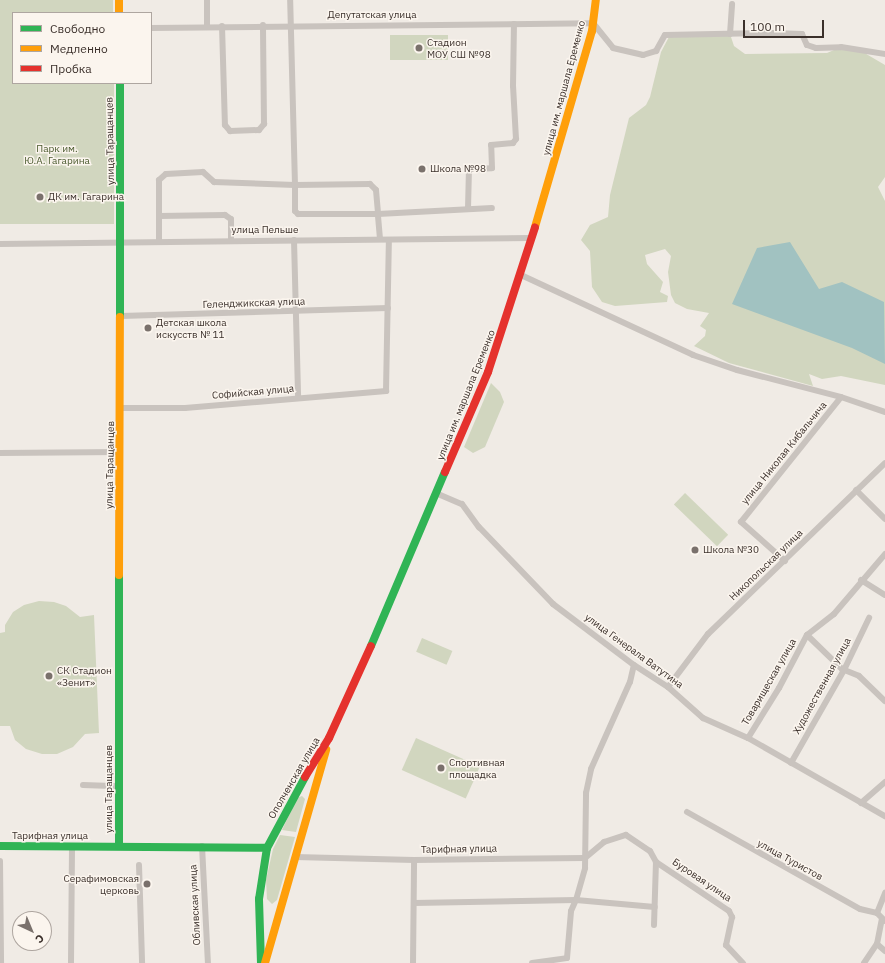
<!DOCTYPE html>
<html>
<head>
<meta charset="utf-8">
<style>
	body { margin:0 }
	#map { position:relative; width:885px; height:963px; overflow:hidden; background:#f0ebe5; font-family:"IBM Plex Sans",sans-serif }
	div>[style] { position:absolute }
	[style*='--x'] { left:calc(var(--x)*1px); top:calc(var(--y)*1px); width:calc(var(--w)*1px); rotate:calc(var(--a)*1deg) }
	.green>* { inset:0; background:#d1d6bf; transform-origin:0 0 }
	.water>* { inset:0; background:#a1c2c1 }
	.street>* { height:6px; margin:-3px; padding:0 3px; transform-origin:3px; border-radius:3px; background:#c9c3be }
	.fast>* { height:8px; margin:-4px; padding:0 4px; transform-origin:4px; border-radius:4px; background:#30b455 }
	.slow>* { height:8px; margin:-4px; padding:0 4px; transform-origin:4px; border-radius:4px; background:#ff9f0a }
	.jam>* { height:8px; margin:-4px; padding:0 4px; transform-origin:4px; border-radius:4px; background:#e5322d }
	.dots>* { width:11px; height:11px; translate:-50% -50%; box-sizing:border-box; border:2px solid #fbf5ee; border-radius:50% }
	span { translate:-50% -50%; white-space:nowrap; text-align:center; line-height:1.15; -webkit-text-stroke:3px #fbf5ee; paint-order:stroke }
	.street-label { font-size:10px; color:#3b302b }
	.poi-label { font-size:10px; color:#3b302b }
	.left { translate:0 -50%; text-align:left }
	.right { translate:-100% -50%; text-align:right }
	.park-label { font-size:10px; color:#4a5a2e }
	.legend { position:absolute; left:12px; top:12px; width:140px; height:72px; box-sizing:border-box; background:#fbf5ee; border:1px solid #aea6a0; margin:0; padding:5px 7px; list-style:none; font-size:12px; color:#3b302b }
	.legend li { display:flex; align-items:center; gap:8px; height:20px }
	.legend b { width:20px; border:1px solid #aea6a0 }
	.north { position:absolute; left:12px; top:911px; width:40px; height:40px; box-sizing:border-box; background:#fbf5ee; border:1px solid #aea6a0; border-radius:50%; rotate:136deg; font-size:11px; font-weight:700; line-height:16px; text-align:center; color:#3b302b }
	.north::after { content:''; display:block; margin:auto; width:14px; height:18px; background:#7a716c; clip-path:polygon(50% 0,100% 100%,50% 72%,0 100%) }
	.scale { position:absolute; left:743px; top:20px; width:81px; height:18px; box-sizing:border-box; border:2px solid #3b302b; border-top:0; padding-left:5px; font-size:12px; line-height:14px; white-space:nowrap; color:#3b302b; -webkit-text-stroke:3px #fbf5ee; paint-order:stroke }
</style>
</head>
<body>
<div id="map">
	<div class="green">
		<div style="clip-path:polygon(0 0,113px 0,113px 13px,13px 13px,13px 83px,114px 83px,114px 224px,0 224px)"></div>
		<div style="clip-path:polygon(730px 34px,734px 46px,745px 54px,827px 53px,841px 47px,856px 48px,885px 65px,885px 177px,878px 187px,885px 201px,885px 385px,841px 376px,822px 379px,809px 374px,813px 386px,729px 363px,694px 346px,705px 336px,706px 330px,700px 326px,709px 313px,687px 309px,675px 303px,671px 295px,668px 272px,671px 256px,665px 249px,645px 255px,647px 264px,663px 282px,660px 292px,668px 296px,667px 302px,615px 306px,602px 302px,592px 287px,590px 251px,581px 240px,590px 225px,608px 217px,610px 195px,629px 118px,646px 105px,650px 97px,661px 52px,670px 35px)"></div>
		<div style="left:448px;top:35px;width:25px;height:58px;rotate:90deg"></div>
		<div style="clip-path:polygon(491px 383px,500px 392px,504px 402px,485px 447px,473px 453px,464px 447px)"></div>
		<div style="left:685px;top:493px;width:60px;height:16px;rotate:44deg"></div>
		<div style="clip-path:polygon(39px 601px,54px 602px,66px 606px,80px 617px,94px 615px,99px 733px,85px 734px,73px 747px,57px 754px,42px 754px,26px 749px,15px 740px,10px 726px,0 726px,0 633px,5px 632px,5px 625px,13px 612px,24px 605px)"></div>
		<div style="left:422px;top:638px;width:33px;height:15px;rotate:23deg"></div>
		<div style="left:416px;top:738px;width:70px;height:35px;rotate:24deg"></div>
		<div style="clip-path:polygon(302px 796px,305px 799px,296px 832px,282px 830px,297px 798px)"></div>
		<div style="clip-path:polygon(280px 835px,295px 837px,277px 900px,272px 904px,267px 899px,266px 880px,273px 849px)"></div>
	</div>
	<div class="water">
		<div style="clip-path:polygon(790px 242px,819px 289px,842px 282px,884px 302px,885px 364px,852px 348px,732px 304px,757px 248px)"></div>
	</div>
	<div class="street">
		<div style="--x:207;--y:0;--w:26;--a:90"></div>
		<div style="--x:222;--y:26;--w:99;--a:88.3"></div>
		<div style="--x:225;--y:125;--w:8;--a:50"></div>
		<div style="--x:230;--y:131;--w:29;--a:-2"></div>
		<div style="--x:259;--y:130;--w:8;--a:-50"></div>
		<div style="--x:264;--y:124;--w:99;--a:-90.6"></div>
		<div style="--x:151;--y:28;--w:442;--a:-0.6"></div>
		<div style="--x:593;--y:23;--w:32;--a:51"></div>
		<div style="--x:613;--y:48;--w:31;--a:13"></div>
		<div style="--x:643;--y:55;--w:14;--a:-17"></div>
		<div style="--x:656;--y:51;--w:18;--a:-61"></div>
		<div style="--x:665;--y:35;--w:108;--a:-1.1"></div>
		<div style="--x:773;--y:33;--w:29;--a:2"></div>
		<div style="--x:802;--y:34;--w:12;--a:66"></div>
		<div style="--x:807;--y:45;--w:9;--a:18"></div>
		<div style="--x:816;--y:48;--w:25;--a:-2"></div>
		<div style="--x:841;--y:47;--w:45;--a:9"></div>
		<div style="--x:730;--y:34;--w:30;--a:-86"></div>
		<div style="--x:370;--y:184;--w:8;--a:45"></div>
		<div style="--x:376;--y:190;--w:24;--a:85"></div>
		<div style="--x:378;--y:214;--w:80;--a:180"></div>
		<div style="--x:298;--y:214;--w:4;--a:-135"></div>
		<div style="--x:295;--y:211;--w:26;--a:-90"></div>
		<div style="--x:295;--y:185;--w:75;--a:-0.8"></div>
		<div style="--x:468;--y:209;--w:40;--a:-88.6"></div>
		<div style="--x:469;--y:169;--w:23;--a:-2"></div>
		<div style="--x:492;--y:168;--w:23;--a:-92"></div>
		<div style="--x:491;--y:145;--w:22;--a:-5"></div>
		<div style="--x:513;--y:143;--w:5;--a:-53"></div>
		<div style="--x:516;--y:139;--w:53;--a:-93.2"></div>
		<div style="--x:513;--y:86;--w:62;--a:-89.1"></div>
		<div style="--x:159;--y:216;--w:66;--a:-0.9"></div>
		<div style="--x:225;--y:215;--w:7;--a:34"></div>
		<div style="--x:231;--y:219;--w:21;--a:90"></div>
		<div style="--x:380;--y:239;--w:25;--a:-95"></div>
		<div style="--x:378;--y:214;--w:114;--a:-3"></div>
		<div style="--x:294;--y:240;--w:158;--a:88.5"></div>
		<div style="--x:159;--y:241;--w:61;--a:-90"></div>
		<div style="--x:159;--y:180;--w:9;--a:-41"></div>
		<div style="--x:166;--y:174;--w:37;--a:-3"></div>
		<div style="--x:203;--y:172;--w:15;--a:42"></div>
		<div style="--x:214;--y:182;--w:81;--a:2.1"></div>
		<div style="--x:295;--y:185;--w:185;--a:-91.5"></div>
		<div style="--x:0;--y:244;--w:531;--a:-0.65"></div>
		<div style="--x:521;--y:275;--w:190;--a:24.9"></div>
		<div style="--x:693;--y:355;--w:46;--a:18.8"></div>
		<div style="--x:737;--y:370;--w:107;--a:14.6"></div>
		<div style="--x:841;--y:397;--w:46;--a:18.8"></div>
		<div style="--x:121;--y:316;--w:267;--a:-1.7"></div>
		<div style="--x:121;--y:408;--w:64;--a:0"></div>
		<div style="--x:185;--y:408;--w:202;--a:-4.8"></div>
		<div style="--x:386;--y:391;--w:151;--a:-88.9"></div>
		<div style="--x:0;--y:453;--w:120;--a:-0.5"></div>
		<div style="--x:856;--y:490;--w:41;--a:45"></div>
		<div style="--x:438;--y:494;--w:26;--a:23"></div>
		<div style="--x:462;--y:504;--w:29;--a:54"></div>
		<div style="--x:479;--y:527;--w:107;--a:46.1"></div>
		<div style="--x:553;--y:604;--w:101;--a:37"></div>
		<div style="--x:634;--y:665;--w:40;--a:32.9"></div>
		<div style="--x:668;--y:687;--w:47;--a:41.5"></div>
		<div style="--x:703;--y:718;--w:49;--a:24"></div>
		<div style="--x:748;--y:738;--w:158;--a:29.7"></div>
		<div style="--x:785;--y:561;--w:59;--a:-138.4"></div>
		<div style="--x:741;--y:522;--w:160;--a:-51.3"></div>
		<div style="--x:861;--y:580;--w:28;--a:32"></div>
		<div style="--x:807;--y:635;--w:49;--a:44.2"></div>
		<div style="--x:842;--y:669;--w:18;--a:22"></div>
		<div style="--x:859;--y:676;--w:36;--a:44"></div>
		<div style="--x:668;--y:687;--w:66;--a:-53"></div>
		<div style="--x:708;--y:634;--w:246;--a:-44"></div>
		<div style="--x:748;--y:738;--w:59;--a:-58.2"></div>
		<div style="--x:779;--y:688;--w:60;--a:-62.2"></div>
		<div style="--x:807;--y:635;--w:34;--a:-38"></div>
		<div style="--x:834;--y:614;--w:79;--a:-49.6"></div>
		<div style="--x:791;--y:763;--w:107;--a:-60.3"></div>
		<div style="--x:844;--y:670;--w:58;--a:-64.3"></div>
		<div style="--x:83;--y:785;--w:36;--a:2"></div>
		<div style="--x:861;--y:803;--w:32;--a:-41"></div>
		<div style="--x:687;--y:812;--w:198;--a:29.3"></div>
		<div style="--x:860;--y:909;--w:17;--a:13"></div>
		<div style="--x:877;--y:913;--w:11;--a:45"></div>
		<div style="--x:202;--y:846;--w:117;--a:87.1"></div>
		<div style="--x:295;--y:857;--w:119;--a:1.4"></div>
		<div style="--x:414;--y:860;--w:171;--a:-0.7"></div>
		<div style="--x:585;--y:858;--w:25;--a:-40"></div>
		<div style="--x:604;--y:842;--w:23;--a:-18"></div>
		<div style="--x:626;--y:835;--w:29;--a:34"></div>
		<div style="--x:650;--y:851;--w:13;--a:61"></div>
		<div style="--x:656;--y:862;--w:88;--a:33.9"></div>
		<div style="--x:729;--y:911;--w:7;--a:63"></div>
		<div style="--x:732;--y:917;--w:29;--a:102"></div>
		<div style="--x:726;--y:945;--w:25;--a:47"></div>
		<div style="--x:0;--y:861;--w:102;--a:89.4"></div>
		<div style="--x:139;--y:865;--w:98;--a:88.2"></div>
		<div style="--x:414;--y:903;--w:162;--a:-1.1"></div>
		<div style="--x:576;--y:900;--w:33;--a:-74"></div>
		<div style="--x:585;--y:868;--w:75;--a:-89.2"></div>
		<div style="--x:586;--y:793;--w:25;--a:-78"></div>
		<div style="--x:591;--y:769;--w:95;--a:-65.9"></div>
		<div style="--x:630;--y:682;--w:17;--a:-77"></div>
		<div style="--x:877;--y:913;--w:22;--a:-68"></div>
		<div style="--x:654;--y:925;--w:63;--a:-88.2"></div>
		<div style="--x:877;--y:944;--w:11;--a:41"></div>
		<div style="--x:71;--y:963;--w:117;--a:-89.5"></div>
		<div style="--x:413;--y:963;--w:103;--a:-89.4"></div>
		<div style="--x:532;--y:963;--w:35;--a:-8"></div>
		<div style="--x:567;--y:958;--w:47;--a:-85.1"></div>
		<div style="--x:571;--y:911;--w:12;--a:-66"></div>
		<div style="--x:576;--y:900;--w:79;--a:5.1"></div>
		<div style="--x:864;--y:963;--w:23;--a:-56"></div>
		<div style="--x:877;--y:944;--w:25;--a:-79"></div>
	</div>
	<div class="fast">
		<div style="--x:120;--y:317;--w:234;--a:-90"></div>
		<div style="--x:371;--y:646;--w:189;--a:-67"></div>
		<div style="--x:0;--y:846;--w:267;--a:0.4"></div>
		<div style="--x:119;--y:846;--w:271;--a:-90"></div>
		<div style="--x:261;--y:963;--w:64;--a:-91.8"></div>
		<div style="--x:259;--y:899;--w:52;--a:-81.1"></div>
		<div style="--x:267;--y:848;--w:81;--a:-61.8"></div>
	</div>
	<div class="slow">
		<div style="--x:119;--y:0;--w:13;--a:90"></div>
		<div style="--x:535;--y:227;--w:204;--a:-73.8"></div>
		<div style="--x:592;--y:31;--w:31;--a:-83"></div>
		<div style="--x:119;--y:575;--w:258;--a:-89.8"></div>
		<div style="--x:265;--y:963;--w:222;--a:-74"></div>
	</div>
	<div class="jam">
		<div style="--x:445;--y:472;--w:109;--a:-66.7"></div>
		<div style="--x:488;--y:372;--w:152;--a:-72"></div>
		<div style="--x:305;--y:777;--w:46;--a:-58.4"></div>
		<div style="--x:329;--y:738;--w:101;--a:-65.5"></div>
	</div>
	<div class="dots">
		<div style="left:419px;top:48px;background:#7a716c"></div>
		<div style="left:422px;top:169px;background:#7a716c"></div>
		<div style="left:40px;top:197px;background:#7a716c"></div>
		<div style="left:148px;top:328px;background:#7a716c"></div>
		<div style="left:695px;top:550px;background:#7a716c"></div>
		<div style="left:49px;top:676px;background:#7a716c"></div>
		<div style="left:441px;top:768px;background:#7a716c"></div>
		<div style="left:147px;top:884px;background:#7a716c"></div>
	</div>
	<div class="street-label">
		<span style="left:372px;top:15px">Депутатская улица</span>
		<span style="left:564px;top:88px;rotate:-75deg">улица им. маршала Еременко</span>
		<span style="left:110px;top:141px;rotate:-91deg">улица Таращанцев</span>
		<span style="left:265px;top:230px">улица Пельше</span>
		<span style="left:254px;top:303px;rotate:-2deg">Геленджикская улица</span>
		<span style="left:253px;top:392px;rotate:-5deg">Софийская улица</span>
		<span style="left:466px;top:395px;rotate:-68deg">улица им. маршала Еременко</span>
		<span style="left:784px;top:453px;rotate:-51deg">улица Николая Кибальчича</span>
		<span style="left:110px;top:465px;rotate:-89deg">улица Таращанцев</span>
		<span style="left:766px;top:565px;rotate:-44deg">Никопольская улица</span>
		<span style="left:634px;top:651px;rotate:36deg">улица Генерала Ватутина</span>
		<span style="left:769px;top:682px;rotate:-60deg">Товарищеская улица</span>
		<span style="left:822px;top:686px;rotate:-61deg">Художественная улица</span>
		<span style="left:294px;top:778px;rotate:-60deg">Ополченская улица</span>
		<span style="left:109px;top:789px;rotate:-90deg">улица Таращанцев</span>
		<span style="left:50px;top:836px">Тарифная улица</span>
		<span style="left:459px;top:849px;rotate:-1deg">Тарифная улица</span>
		<span style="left:790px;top:860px;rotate:29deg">улица Туристов</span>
		<span style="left:702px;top:880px;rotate:34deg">Буровая улица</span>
		<span style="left:195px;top:905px;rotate:-93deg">Обливская улица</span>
	</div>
	<div class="poi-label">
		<span class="left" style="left:427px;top:48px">Стадион<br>МОУ СШ №98</span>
		<span class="left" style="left:430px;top:169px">Школа №98</span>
		<span class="left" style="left:48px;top:197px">ДК им. Гагарина</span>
		<span class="left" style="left:156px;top:328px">Детская школа<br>искусств № 11</span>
		<span class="left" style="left:703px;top:550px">Школа №30</span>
		<span class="left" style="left:57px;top:676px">СК Стадион<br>«Зенит»</span>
		<span class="left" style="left:449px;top:768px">Спортивная<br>площадка</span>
		<span class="right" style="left:139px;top:884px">Серафимовская<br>церковь</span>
	</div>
	<div class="park-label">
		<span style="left:57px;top:154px">Парк им.<br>Ю.А. Гагарина</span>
	</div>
	<ul class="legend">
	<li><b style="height:5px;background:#30b455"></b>Свободно</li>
	<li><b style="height:5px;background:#ff9f0a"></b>Медленно</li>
	<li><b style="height:5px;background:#e5322d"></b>Пробка</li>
	</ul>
	<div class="north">С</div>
	<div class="scale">100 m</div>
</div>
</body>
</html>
